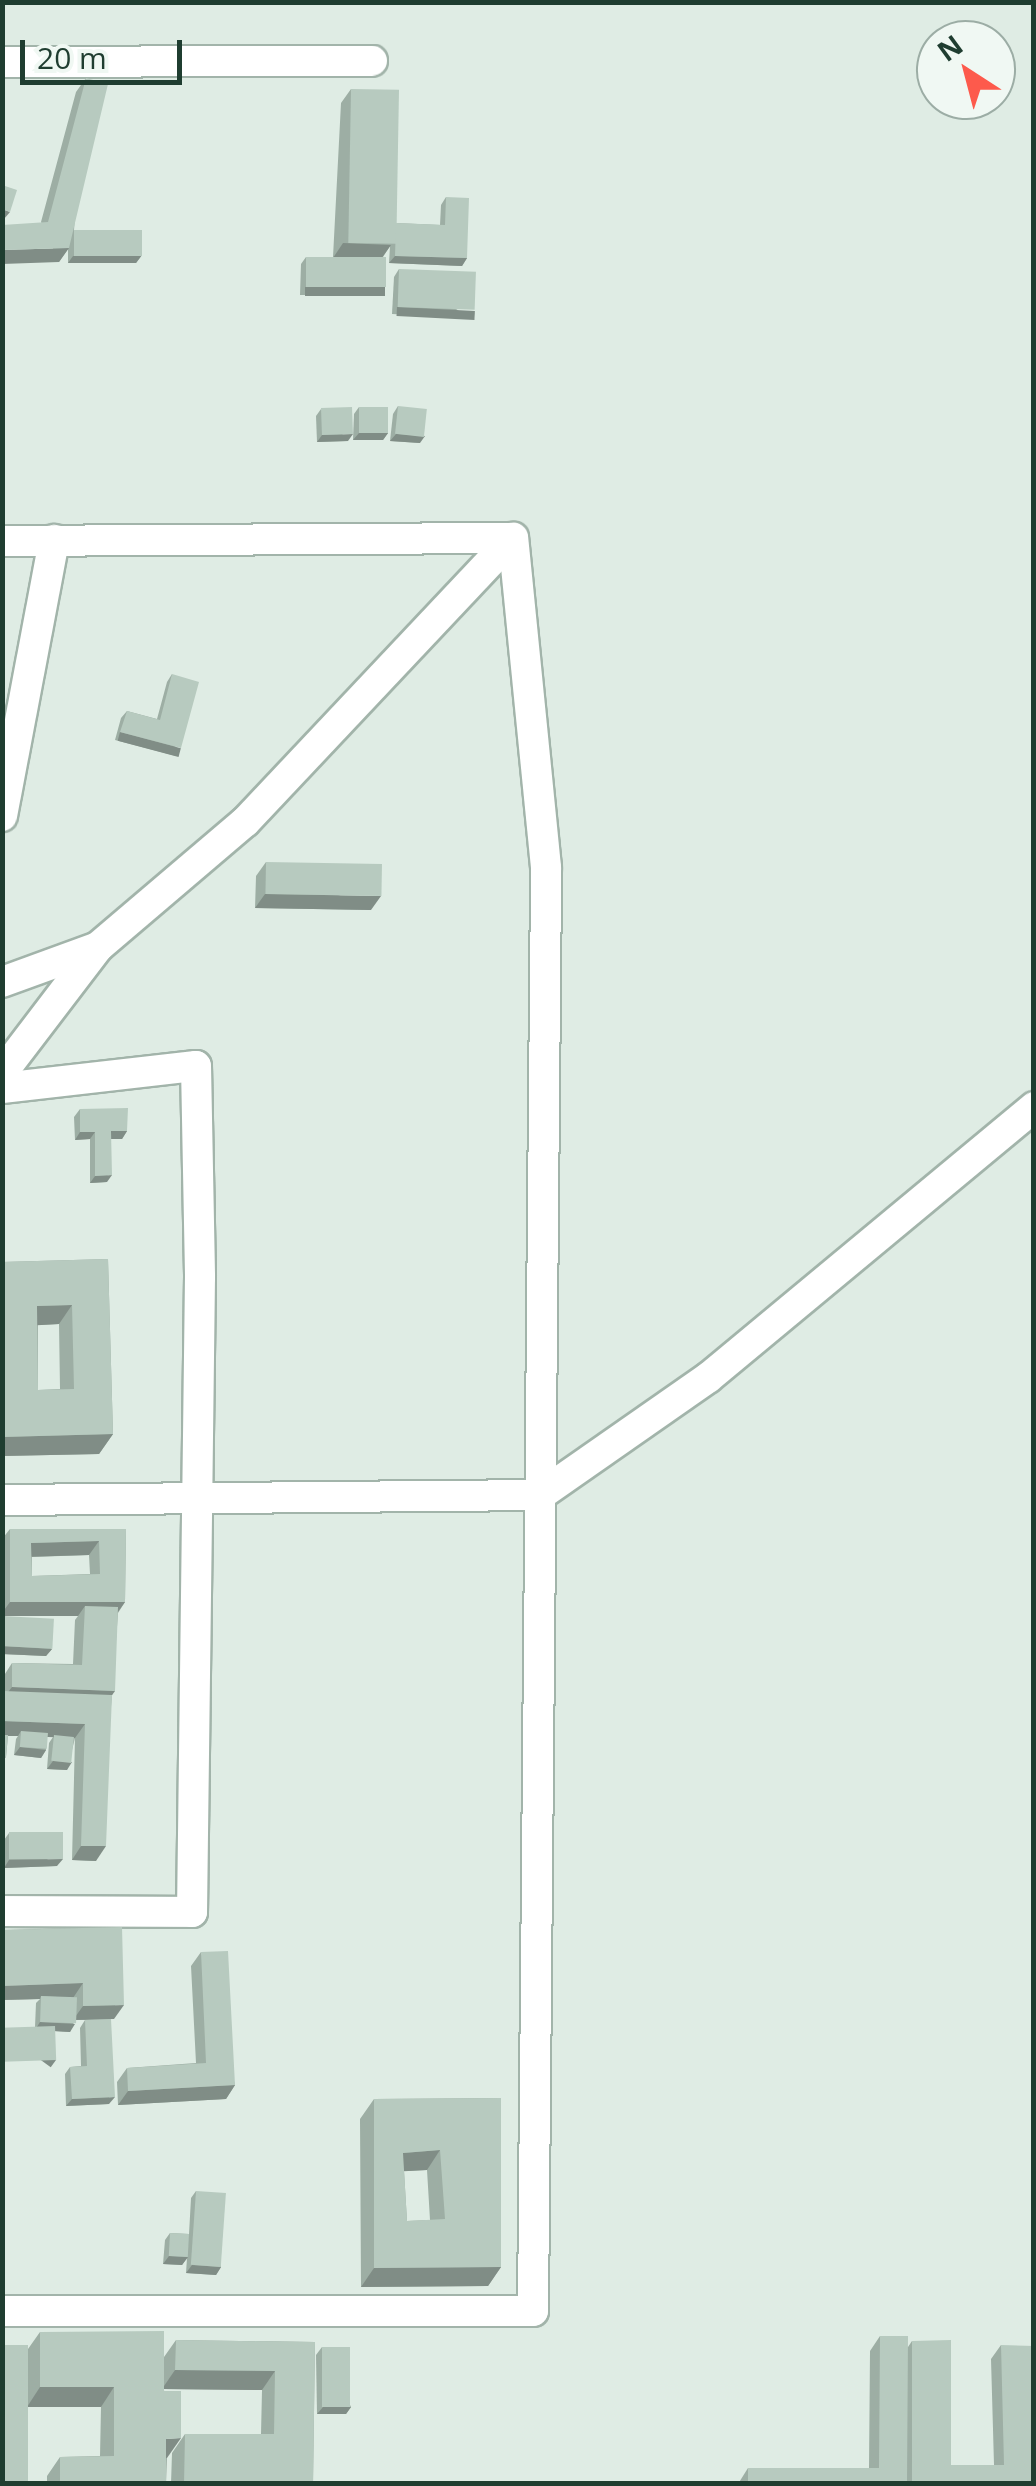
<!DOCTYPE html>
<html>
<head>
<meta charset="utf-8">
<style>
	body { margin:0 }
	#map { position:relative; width:1036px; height:2486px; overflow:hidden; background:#dfece4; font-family:"Open Sans",sans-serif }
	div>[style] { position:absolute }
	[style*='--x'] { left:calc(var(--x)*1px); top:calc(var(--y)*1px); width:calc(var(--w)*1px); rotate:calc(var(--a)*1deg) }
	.roads { filter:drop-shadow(2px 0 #a2b4aa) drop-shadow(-2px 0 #a2b4aa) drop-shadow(0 2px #a2b4aa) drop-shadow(0 -2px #a2b4aa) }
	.minor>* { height:30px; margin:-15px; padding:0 15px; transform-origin:15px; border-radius:15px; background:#fff }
	.wall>* { inset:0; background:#9daea4 }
	.shaded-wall>* { inset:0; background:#808d86; transform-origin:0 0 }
	.building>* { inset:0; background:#b7cabf; transform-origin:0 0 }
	span { translate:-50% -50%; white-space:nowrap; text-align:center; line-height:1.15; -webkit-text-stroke:8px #f0f8f3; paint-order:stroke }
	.frame { position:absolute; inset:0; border:5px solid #1f3d30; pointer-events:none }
	.north { position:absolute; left:916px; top:20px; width:100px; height:100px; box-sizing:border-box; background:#f0f8f3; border:2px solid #9cada5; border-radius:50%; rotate:324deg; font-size:28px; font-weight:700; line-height:40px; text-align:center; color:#1f3d30 }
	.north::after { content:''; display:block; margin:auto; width:35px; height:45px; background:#fd5a4c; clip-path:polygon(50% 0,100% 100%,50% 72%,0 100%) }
	.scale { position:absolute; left:20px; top:40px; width:162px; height:45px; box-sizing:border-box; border:5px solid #1f3d30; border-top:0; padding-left:12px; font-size:30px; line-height:35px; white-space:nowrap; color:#1f3d30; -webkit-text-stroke:8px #f0f8f3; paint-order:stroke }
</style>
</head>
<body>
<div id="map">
	<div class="roads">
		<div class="minor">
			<div style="--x:2;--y:62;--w:370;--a:-0.2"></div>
			<div style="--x:2;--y:541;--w:511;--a:-0.34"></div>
			<div style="--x:2;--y:816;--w:281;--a:-79.3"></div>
			<div style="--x:2;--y:982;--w:102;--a:-20"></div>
			<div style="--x:2;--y:1073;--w:158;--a:-52.7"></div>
			<div style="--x:98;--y:947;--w:193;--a:-40.4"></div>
			<div style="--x:245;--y:822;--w:390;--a:-46.7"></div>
			<div style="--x:2;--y:1088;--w:195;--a:-6.5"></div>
			<div style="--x:196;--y:1066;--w:211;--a:88.9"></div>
			<div style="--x:200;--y:1277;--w:635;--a:90.72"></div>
			<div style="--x:192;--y:1912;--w:190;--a:-179.7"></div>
			<div style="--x:2;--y:1500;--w:538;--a:-0.53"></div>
			<div style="--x:540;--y:1495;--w:205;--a:-34.9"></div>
			<div style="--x:708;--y:1378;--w:424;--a:-39.7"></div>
			<div style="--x:2;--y:2311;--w:531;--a:0"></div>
			<div style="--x:533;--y:2311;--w:1444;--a:-89.48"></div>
			<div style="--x:546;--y:867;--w:331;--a:-95.7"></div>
		</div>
	</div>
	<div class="wall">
		<div style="clip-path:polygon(86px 78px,74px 230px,142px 255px,136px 263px,68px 263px,68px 249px,59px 262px,41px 222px,76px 92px)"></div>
		<div style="clip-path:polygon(351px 89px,392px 230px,396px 223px,440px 225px,441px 205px,446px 197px,467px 258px,462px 266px,389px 263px,390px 246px,383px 257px,380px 295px,300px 295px,301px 264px,306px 257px,333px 257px,341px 103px)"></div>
		<div style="clip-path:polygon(399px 269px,469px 318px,392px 314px,394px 277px)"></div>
		<div style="clip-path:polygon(398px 406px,420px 443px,390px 441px,393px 414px)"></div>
		<div style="clip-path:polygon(359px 407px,388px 433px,383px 440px,353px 440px,354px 414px)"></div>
		<div style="clip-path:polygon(321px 409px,348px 441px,317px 442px,316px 416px)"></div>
		<div style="clip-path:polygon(172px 674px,176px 756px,115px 740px,121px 718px,127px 711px,157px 719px,167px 682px)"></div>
		<div style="clip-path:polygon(266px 862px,371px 910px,255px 908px,256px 876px)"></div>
		<div style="clip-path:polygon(80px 1109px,127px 1131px,122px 1139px,111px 1139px,107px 1182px,90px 1183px,90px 1139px,75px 1140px,74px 1117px)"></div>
		<div style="clip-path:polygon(evenodd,108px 1259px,113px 1434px,99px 1454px,2px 1456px,2px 1262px,108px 1259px,59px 1324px,60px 1389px,38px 1390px,38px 1325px,59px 1324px)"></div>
		<div style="clip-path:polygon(evenodd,10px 1529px,126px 1529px,125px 1602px,118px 1613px,112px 1696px,96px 1861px,72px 1860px,75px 1738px,67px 1770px,47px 1769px,49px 1743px,53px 1737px,47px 1737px,46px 1750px,41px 1758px,14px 1755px,16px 1739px,18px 1736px,8px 1736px,6px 1757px,2px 1762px,3px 1677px,12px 1663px,73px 1664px,75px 1620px,78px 1616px,5px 1616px,52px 1649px,46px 1656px,2px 1654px,2px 1539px,10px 1529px,89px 1555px,90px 1574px,32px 1576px,32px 1557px,89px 1555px)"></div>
		<div style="clip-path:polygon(9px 1833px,57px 1866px,4px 1868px,4px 1840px)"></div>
		<div style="clip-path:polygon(122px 1927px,114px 2019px,111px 2019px,109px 2104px,66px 2106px,65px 2074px,70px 2067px,81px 2066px,80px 2028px,85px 2020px,91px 2020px,75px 2020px,70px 2032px,55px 2031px,51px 2067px,35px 2027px,36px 2003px,40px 1999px,2px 2000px,2px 1930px)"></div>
		<div style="clip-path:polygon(201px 1952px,235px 2085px,226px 2099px,118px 2105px,117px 2082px,127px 2068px,196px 2063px,191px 1966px)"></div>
		<div style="clip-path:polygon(evenodd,501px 2098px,501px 2267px,488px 2286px,361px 2287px,360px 2119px,374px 2099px,501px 2098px,427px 2170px,430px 2220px,407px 2221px,404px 2171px,427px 2170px)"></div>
		<div style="clip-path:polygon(196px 2191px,221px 2267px,216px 2275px,186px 2273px,187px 2258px,182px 2265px,163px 2264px,165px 2240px,170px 2233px,189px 2234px,191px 2198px)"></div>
		<div style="clip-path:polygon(40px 2332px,164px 2357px,176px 2340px,315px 2342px,313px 2484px,171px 2484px,172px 2453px,185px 2434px,261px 2434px,262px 2390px,164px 2389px,167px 2458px,166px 2484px,47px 2484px,47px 2476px,60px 2457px,100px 2456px,101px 2407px,28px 2407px,28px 2349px)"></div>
		<div style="clip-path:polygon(880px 2336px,908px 2347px,912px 2341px,951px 2465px,994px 2465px,991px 2359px,1001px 2345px,1034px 2484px,738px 2484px,748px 2468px,869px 2468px,870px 2351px)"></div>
		<div style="clip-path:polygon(322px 2347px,351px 2407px,346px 2414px,317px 2414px,316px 2355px)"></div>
	</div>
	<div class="shaded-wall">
		<div style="clip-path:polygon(2px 209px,10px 212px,4px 219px,2px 218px)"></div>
		<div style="clip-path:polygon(343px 243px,391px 245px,381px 259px,333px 258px)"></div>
		<div style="clip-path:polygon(69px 248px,59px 262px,2px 264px,2px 250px)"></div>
		<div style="clip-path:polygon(142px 255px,136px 263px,68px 263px,73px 256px)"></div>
		<div style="clip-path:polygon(395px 256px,467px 258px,462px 266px,389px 263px)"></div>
		<div style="left:305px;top:287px;width:80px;height:9px"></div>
		<div style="left:397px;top:307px;width:78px;height:9px;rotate:3deg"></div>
		<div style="clip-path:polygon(359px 433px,388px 433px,383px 440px,353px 440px)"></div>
		<div style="clip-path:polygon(353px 434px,348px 441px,317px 442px,322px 435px)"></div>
		<div style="clip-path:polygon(396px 434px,425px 436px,420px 443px,390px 441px)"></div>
		<div style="left:120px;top:732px;width:63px;height:9px;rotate:15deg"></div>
		<div style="clip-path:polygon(265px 894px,381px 896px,371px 910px,255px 908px)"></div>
		<div style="clip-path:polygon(111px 1131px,127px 1131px,122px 1139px,106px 1139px)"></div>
		<div style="clip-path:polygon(80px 1132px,95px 1132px,90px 1139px,75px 1140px)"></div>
		<div style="clip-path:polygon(112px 1175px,107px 1182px,90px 1183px,95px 1176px)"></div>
		<div style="clip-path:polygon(72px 1305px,59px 1324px,24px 1326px,37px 1306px)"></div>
		<div style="clip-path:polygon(113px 1434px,99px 1454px,2px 1456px,2px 1437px)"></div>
		<div style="clip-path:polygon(99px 1541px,89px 1555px,21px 1557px,31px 1543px)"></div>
		<div style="clip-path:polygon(10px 1602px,125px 1602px,115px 1616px,85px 1606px,78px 1616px,2px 1616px,2px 1613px)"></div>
		<div style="clip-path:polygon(2px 1646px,52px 1649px,46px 1656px,2px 1654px)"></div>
		<div style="clip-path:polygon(12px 1687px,115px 1691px,105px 1705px,2px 1700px)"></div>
		<div style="clip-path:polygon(2px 1721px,85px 1724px,75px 1738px,21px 1736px,21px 1731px,18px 1736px,2px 1736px)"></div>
		<div style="clip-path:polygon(20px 1747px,46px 1750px,41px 1758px,14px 1755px)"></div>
		<div style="clip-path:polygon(53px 1761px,72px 1762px,67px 1770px,47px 1769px)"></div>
		<div style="clip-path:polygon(81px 1846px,106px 1846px,96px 1861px,72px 1860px)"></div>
		<div style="clip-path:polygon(63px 1859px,57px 1866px,4px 1868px,9px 1860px)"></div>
		<div style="clip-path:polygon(83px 1983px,73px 1998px,41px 1996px,40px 1999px,2px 2000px,2px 1986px)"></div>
		<div style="clip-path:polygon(124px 2005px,114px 2019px,73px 2020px,83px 2006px)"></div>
		<div style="clip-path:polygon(40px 2022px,75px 2024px,70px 2032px,35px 2030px)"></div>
		<div style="left:56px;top:2060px;width:9px;height:54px;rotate:126deg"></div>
		<div style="clip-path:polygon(235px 2085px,226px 2099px,118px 2105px,128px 2091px)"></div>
		<div style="clip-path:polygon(115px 2097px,109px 2104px,66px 2106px,72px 2099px)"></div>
		<div style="clip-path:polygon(440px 2150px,427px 2170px,390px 2172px,403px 2153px)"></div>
		<div style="clip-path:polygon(169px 2256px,188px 2257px,182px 2265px,163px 2264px)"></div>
		<div style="clip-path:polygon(192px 2265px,221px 2267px,216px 2275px,186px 2273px)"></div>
		<div style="clip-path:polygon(501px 2267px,488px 2286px,361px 2287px,374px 2268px)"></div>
		<div style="clip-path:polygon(175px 2370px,275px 2371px,262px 2390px,162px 2389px)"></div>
		<div style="clip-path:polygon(40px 2387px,114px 2387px,101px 2407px,27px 2407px)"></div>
		<div style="clip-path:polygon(323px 2407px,351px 2407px,346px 2414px,317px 2414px)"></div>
		<div style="clip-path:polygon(181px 2438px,167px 2458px,152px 2458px,166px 2439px)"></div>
	</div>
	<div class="building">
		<div style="clip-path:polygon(86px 78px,108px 84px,69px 248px,2px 250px,2px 225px,48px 222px)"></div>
		<div style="left:351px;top:89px;width:48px;height:154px;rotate:1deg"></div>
		<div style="clip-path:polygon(2px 185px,17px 190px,10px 212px,2px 209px)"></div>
		<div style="clip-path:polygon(446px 197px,469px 198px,467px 258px,395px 256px,396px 223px,445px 225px)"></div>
		<div style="left:74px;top:230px;width:68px;height:26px"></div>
		<div style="left:306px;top:257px;width:80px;height:30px"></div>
		<div style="left:399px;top:269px;width:77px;height:38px;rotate:2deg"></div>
		<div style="left:398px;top:406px;width:29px;height:28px;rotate:6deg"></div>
		<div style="left:352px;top:407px;width:27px;height:31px;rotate:88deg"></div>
		<div style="left:359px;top:407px;width:29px;height:26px"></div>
		<div style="clip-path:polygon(172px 674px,199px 682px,181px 748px,120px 732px,127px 711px,160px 720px)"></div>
		<div style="left:266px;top:862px;width:116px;height:32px;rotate:1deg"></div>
		<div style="clip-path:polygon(128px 1108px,127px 1131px,111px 1131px,112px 1175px,95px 1176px,95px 1132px,80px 1132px,80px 1109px)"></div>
		<div style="clip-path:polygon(evenodd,108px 1259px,113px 1434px,2px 1437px,2px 1262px,108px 1259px,72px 1305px,74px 1389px,38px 1390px,37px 1306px,72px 1305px)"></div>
		<div style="clip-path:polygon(evenodd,10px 1529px,126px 1529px,125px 1602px,10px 1602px,10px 1529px,99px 1541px,100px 1574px,32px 1576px,31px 1543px,99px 1541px)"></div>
		<div style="clip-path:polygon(85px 1606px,118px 1607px,115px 1691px,12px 1687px,12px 1663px,82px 1665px)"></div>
		<div style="left:2px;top:1616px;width:52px;height:30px;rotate:3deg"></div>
		<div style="clip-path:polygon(3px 1691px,112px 1695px,106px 1846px,81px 1846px,85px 1724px,2px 1721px)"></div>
		<div style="left:21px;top:1731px;width:27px;height:16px;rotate:4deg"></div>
		<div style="clip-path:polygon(2px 1735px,8px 1735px,6px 1757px,2px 1756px)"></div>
		<div style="left:54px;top:1735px;width:20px;height:26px;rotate:6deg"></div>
		<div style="left:63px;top:1832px;width:27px;height:54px;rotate:90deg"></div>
		<div style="clip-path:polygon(122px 1927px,124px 2005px,83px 2006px,83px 1983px,2px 1986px,2px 1930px)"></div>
		<div style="clip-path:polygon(228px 1951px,235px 2085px,128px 2091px,127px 2068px,206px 2063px,201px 1952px)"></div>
		<div style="left:41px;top:1996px;width:36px;height:26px;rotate:2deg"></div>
		<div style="clip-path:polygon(111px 2019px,115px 2097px,72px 2099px,70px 2067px,87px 2066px,85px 2020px)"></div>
		<div style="left:55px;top:2026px;width:34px;height:53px;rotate:88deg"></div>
		<div style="clip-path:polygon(evenodd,501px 2098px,501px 2267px,374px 2268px,374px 2099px,501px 2098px,440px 2150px,445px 2219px,407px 2221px,403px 2153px,440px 2150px)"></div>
		<div style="left:196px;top:2191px;width:30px;height:74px;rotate:4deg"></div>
		<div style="left:170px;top:2233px;width:19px;height:23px;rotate:3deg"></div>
		<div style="clip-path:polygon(164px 2331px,164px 2391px,181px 2391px,181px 2438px,166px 2439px,166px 2484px,60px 2484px,60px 2457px,114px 2456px,114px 2387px,40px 2387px,40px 2332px)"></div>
		<div style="clip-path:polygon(880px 2336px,908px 2336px,907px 2484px,748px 2484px,748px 2468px,879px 2468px)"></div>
		<div style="clip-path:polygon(176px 2340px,315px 2342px,313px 2484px,184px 2484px,185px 2434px,274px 2434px,275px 2371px,175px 2370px)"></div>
		<div style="clip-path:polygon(951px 2340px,951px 2465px,1004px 2465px,1001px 2345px,1034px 2346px,1034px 2484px,912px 2484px,912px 2341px)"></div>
		<div style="left:2px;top:2345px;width:26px;height:139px"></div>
		<div style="left:322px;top:2347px;width:28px;height:60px"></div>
	</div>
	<div class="frame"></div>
	<div class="north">N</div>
	<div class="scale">20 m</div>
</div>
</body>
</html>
